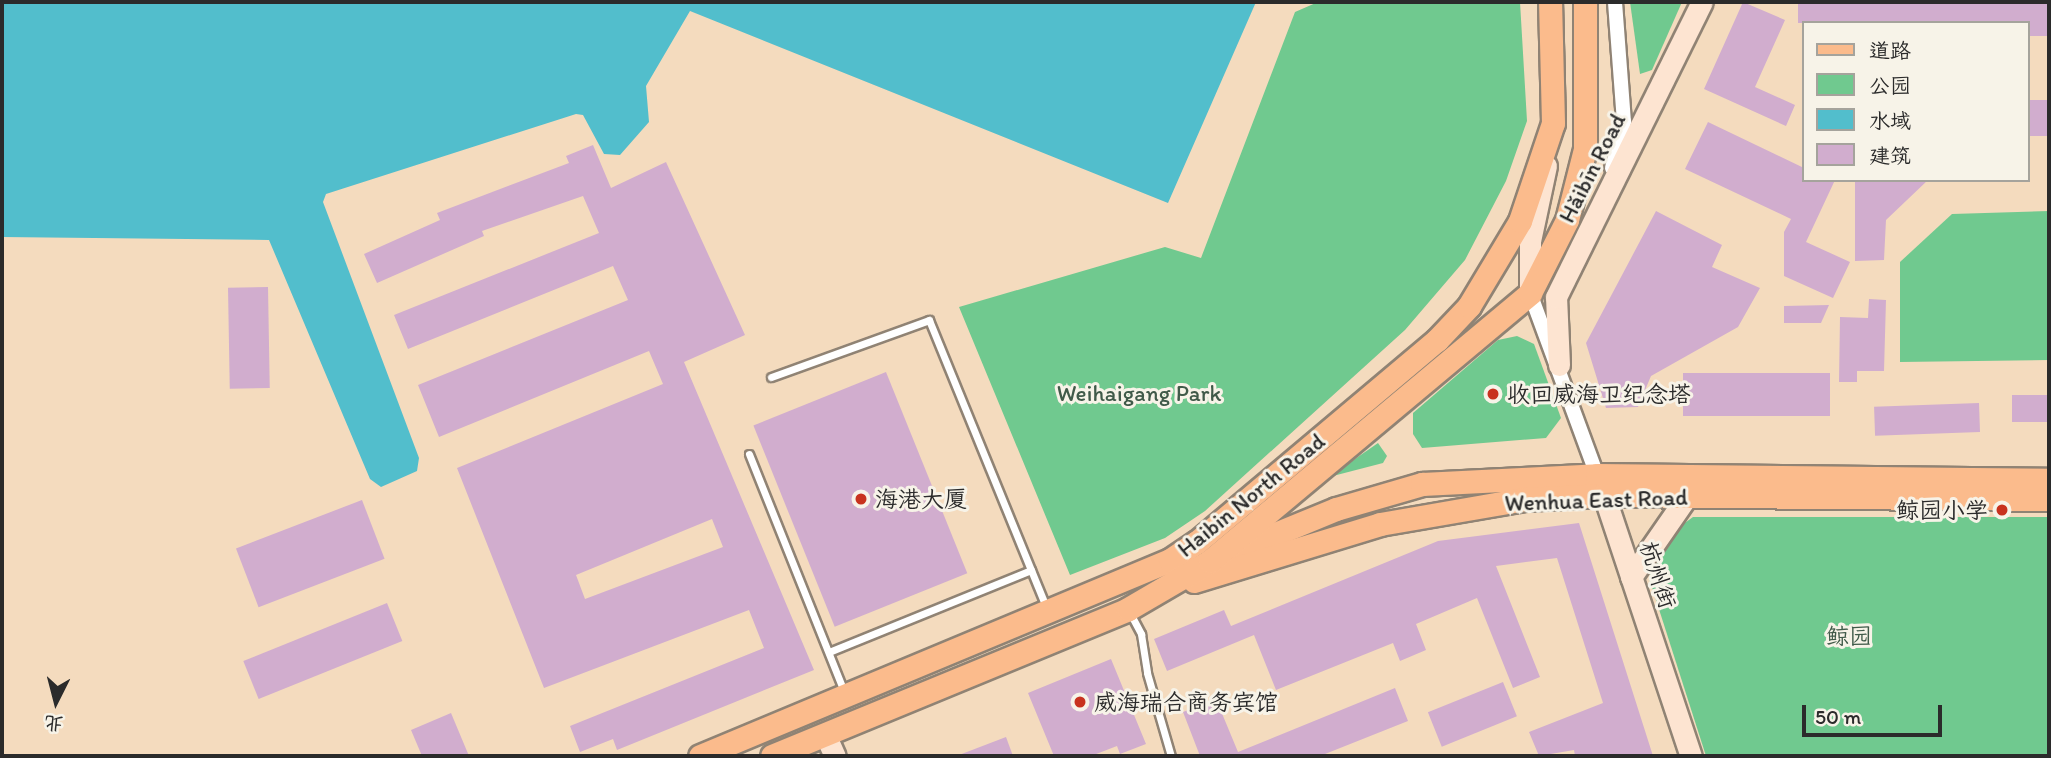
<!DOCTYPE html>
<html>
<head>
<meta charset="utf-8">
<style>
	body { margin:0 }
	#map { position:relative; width:2051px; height:758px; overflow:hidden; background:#f4dbbe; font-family:Itim,"LXGW WenKai TC",sans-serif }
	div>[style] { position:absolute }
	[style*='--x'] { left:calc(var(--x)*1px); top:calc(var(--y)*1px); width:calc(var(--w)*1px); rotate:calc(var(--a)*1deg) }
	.green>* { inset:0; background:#70c98f }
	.water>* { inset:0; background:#52becc }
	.building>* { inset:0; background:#d1adce; transform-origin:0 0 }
	.roads { filter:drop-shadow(2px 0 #908374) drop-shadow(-2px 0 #908374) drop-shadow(0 2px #908374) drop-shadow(0 -2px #908374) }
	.lane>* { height:7px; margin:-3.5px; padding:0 3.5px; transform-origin:3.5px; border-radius:3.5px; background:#fff }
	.street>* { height:14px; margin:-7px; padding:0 7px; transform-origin:7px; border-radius:7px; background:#fff }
	.secondary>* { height:21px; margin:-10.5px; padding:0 10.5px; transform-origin:10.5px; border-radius:10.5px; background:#fde4d1 }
	.primary>* { height:23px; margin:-11.5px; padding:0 11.5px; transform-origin:11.5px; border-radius:11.5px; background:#fbbb8c }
	.dots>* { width:19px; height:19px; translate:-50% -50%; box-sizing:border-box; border:4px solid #f7f3e8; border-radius:50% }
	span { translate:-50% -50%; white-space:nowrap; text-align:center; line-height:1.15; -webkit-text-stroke:6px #f7f3e8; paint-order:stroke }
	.street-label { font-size:23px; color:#2b2b2b }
	.park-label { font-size:23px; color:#405a49 }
	.poi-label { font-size:23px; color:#2b2b2b }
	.left { translate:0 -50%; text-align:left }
	.right { translate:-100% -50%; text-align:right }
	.frame { position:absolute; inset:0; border:4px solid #2b2b2b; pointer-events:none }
	.legend { position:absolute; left:1802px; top:21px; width:228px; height:161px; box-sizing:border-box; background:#f7f3e8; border:2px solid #a5a39c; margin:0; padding:9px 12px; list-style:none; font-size:21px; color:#2b2b2b }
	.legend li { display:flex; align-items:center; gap:14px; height:35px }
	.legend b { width:35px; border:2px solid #a5a39c }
	.north { position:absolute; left:21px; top:667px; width:70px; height:70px; -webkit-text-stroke:5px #f7f3e8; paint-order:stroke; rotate:186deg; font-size:19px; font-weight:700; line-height:28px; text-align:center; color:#2b2b2b }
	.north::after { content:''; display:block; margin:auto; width:24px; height:32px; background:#2b2b2b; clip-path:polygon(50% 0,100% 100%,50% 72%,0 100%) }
	.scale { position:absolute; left:1802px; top:705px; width:140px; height:32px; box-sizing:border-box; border:4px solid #2b2b2b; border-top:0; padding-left:9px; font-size:21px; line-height:24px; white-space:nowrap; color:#2b2b2b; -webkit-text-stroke:5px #f7f3e8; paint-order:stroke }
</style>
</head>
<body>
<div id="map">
	<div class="green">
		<div style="clip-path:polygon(1318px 2px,1520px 2px,1527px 121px,1506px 181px,1465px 260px,1405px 330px,1205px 511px,1165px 538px,1070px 575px,959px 307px,1165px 247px,1201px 258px,1295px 12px)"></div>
		<div style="clip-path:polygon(1630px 2px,1682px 2px,1652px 70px,1640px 74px)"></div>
		<div style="clip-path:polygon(2049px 211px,2049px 360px,1900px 362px,1900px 262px,1952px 214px)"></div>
		<div style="clip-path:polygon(1517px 336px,1534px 344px,1561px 418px,1546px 438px,1422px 448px,1413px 434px,1413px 413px,1498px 340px)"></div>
		<div style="clip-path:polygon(1378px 443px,1387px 456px,1383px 463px,1329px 477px)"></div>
		<div style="clip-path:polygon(1693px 517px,2049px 517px,2049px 756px,1706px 756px,1649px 578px,1664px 538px)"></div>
	</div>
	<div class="water">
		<div style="clip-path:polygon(2px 2px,1256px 2px,1168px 203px,690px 11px,646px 86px,649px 122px,620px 155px,604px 154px,583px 115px,576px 114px,326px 194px,323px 202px,419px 458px,417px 471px,381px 487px,370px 479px,269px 240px,2px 237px)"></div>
	</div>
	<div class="building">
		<div style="clip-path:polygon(1743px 2px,1785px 20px,1755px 87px,1795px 105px,1786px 126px,1704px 89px)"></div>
		<div style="clip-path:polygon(1798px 2px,2049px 2px,2049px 36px,2028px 36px,2028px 23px,1798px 23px)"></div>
		<div style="left:2028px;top:100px;width:21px;height:36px"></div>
		<div style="clip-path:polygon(1708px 122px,1804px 168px,1804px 180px,1835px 180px,1806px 242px,1850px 262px,1833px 298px,1784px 276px,1784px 232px,1791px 219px,1685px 169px)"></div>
		<div style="clip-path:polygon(evenodd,593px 145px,611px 188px,666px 162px,745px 335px,684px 362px,814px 670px,617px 750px,613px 739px,580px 752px,570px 726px,764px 648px,749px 610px,544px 688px,457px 468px,663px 384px,649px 351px,439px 437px,418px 385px,628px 300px,613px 266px,408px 349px,394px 315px,599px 233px,583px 196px,482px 231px,484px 236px,377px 283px,364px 254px,440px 220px,437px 213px,569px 163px,566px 156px,593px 145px,712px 519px,723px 547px,585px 599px,576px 575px,712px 519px)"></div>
		<div style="clip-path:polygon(1855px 180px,1928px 180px,1886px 220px,1884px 260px,1855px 261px)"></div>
		<div style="clip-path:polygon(1656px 211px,1722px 245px,1712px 267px,1760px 288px,1738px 327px,1651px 376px,1638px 407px,1606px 408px,1586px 343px)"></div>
		<div style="left:268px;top:287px;width:101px;height:40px;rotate:89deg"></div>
		<div style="clip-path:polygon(1869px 299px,1886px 300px,1884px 371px,1857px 371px,1857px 382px,1839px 382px,1840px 317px,1868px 318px)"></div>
		<div style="clip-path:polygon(1829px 305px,1821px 323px,1784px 323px,1784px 306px)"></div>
		<div style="left:886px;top:372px;width:217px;height:143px;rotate:68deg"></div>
		<div style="left:1683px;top:373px;width:147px;height:43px"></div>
		<div style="left:2012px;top:395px;width:37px;height:27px"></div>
		<div style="left:1979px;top:403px;width:29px;height:105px;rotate:88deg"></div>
		<div style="left:362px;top:500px;width:63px;height:135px;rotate:69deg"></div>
		<div style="clip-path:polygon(1579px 523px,1653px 756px,1575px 756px,1574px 750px,1539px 756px,1529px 732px,1603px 703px,1557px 558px,1496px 566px,1540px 677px,1513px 688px,1477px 598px,1416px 624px,1426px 650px,1400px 661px,1393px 643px,1276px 690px,1254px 635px,1167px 671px,1154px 639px,1224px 610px,1231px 626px,1438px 541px)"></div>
		<div style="left:387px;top:603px;width:41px;height:155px;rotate:68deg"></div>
		<div style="clip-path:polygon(1111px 659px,1146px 744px,1120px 754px,1117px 746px,1091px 756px,1054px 756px,1028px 693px)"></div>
		<div style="left:1503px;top:682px;width:37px;height:81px;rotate:68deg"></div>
		<div style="clip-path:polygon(1395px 688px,1408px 721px,1320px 756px,1200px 756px,1183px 712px,1216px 699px,1238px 752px)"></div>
		<div style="clip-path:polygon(451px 713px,469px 756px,422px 756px,411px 730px)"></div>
		<div style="clip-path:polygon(1006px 737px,1013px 756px,959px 756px,959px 755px)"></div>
	</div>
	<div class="roads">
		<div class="lane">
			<div style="--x:771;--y:377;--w:168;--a:-19.8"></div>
			<div style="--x:929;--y:320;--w:309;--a:67.8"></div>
			<div style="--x:749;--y:454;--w:255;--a:68.2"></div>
			<div style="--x:1130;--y:613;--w:24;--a:62"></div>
			<div style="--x:1141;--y:634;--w:39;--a:81"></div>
			<div style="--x:1147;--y:673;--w:86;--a:73.9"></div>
			<div style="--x:829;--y:652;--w:218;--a:-22.1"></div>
		</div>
		<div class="street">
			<div style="--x:1612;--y:168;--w:48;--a:-75.4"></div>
			<div style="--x:1624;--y:122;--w:120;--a:-94.3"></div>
			<div style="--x:1530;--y:293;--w:194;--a:69.8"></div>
		</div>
		<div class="secondary">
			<div style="--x:1530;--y:293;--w:52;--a:-90"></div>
			<div style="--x:1530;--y:241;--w:77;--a:-78"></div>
			<div style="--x:1559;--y:365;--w:68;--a:-92.5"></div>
			<div style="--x:1556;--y:297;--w:329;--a:-63.7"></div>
			<div style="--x:1599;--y:480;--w:291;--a:71.6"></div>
			<div style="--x:1631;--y:577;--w:98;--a:-55.3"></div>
			<div style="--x:825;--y:734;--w:24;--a:66"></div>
		</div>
		<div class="primary">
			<div style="--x:1234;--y:551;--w:110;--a:-22.4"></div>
			<div style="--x:1336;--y:509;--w:90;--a:-16.2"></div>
			<div style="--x:1422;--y:484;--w:175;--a:-2.9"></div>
			<div style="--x:1597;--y:475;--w:452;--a:0.6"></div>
			<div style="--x:1194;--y:581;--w:195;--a:-17"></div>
			<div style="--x:1380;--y:524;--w:146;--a:-9.8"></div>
			<div style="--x:1524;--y:499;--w:80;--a:-2.9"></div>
			<div style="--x:1604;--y:495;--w:445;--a:0.5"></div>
			<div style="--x:700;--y:756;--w:509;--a:-22.64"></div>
			<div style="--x:1170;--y:560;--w:32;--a:-34"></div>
			<div style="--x:1197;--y:542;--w:314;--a:-40.1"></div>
			<div style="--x:1437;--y:340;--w:47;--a:-46.7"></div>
			<div style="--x:1469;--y:306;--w:99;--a:-59"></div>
			<div style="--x:1520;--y:221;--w:103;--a:-71.4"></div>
			<div style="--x:1553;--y:123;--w:121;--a:-91.4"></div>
			<div style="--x:772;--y:756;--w:385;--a:-22.4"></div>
			<div style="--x:1128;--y:609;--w:95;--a:-30.3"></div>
			<div style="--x:1210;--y:561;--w:417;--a:-39.9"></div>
			<div style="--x:1530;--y:293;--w:82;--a:-63.1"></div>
			<div style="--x:1567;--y:220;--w:73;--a:-75.8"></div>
			<div style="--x:1585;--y:149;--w:147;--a:-90"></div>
		</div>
	</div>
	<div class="dots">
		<div style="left:1493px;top:394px;background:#c8321e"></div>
		<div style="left:861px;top:499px;background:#c8321e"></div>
		<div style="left:2002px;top:510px;background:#c8321e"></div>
		<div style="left:1080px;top:702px;background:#c8321e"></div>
	</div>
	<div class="street-label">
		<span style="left:1592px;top:168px;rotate:-63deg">Hǎibīn Road</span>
		<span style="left:1251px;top:495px;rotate:-39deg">Haibin North Road</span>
		<span style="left:1596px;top:500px;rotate:-2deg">Wenhua East Road</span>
		<span style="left:1658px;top:575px;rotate:72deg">杭州街</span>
	</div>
	<div class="park-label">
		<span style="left:1139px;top:393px">Weihaigang Park</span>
		<span style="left:1849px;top:636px">鲸园</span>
	</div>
	<div class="poi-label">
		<span class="left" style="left:1507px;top:394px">收回威海卫纪念塔</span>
		<span class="left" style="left:875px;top:499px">海港大厦</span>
		<span class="right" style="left:1988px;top:510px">鲸园小学</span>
		<span class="left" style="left:1094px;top:702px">威海瑞合商务宾馆</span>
	</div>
	<div class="frame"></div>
	<ul class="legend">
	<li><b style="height:9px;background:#fbbb8c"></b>道路</li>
	<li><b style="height:19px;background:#70c98f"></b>公园</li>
	<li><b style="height:19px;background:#52becc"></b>水域</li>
	<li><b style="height:19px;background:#d1adce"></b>建筑</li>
	</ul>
	<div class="north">北</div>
	<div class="scale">50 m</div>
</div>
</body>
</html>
